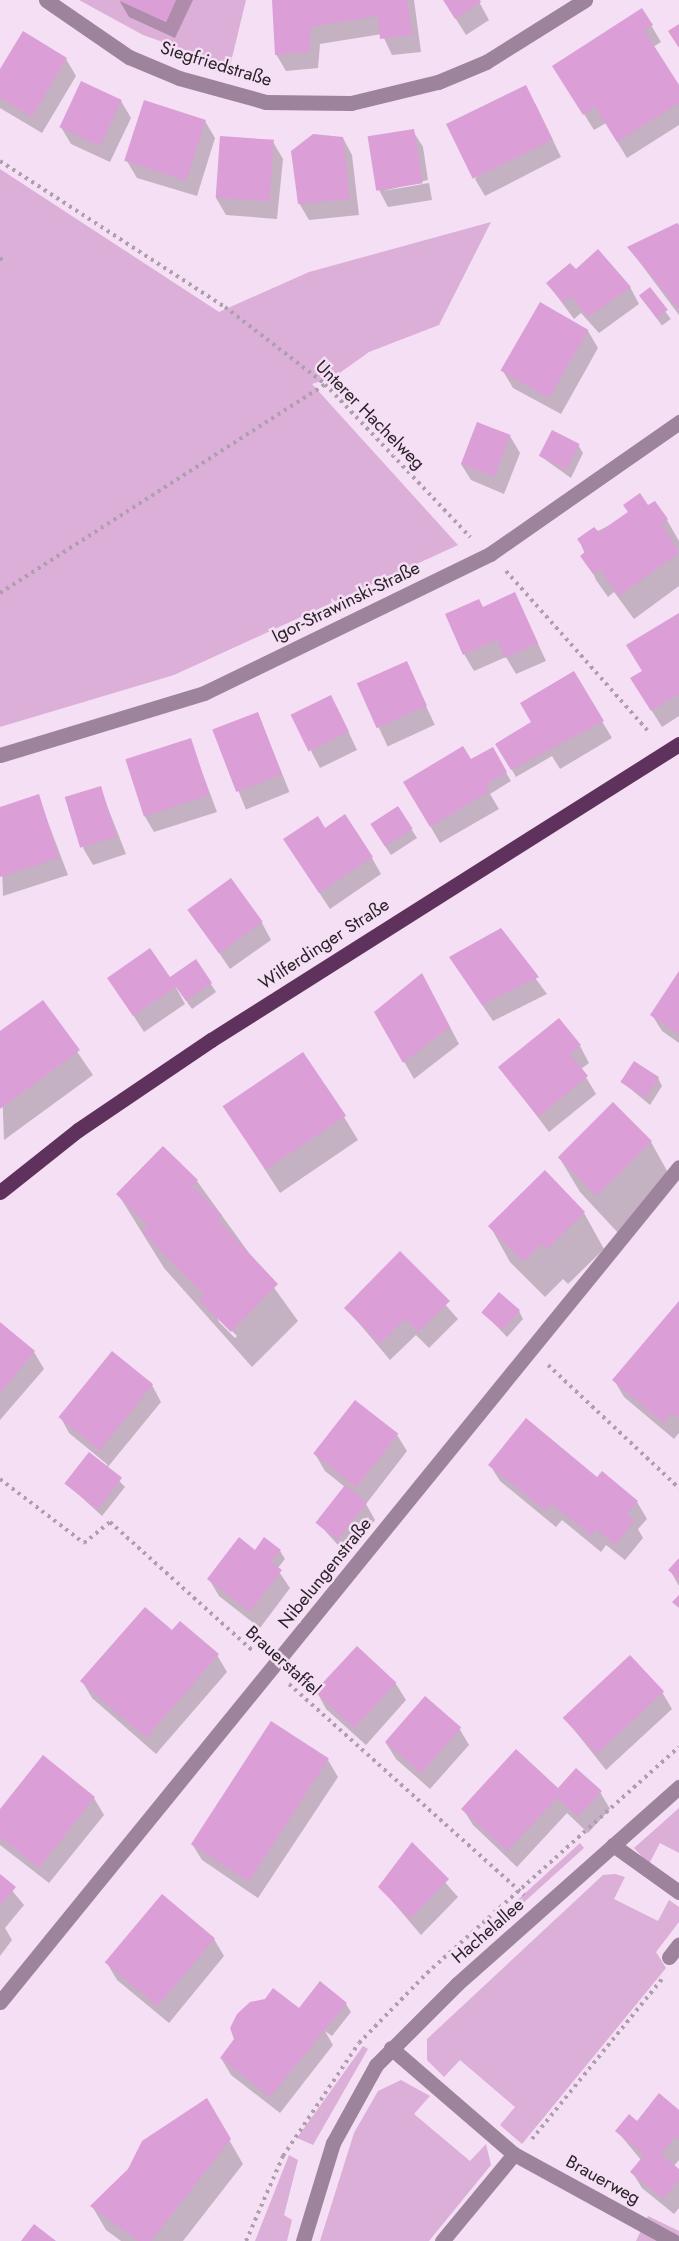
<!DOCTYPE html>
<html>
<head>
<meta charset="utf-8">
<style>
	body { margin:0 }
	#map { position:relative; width:679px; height:2241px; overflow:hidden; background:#f5dff4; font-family:Jost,sans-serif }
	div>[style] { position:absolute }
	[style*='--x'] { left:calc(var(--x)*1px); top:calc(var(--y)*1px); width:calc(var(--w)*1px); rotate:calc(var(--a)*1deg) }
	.green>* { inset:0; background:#dbafd8 }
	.shadow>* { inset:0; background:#0003; transform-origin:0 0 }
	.building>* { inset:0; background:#db9ed7; transform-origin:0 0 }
	.path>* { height:4px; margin-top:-2px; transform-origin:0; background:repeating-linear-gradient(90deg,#af9eae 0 3px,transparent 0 7.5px) }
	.minor>* { height:15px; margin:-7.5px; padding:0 7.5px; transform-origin:7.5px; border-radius:7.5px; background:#9d849c }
	.major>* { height:15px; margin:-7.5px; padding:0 7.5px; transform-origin:7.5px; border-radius:7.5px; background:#5e325c }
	span { translate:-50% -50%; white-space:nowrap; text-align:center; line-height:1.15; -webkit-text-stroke:5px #f5dff4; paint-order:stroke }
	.street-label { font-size:18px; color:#2a2229 }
</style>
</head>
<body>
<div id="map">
	<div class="green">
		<div style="clip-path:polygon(79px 0,118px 0,166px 22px,176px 0,246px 0,230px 66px,143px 35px)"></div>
		<div style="clip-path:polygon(0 169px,219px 312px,309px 272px,491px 222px,439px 325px,369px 352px,334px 377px,312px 384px,458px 545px,174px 675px,0 727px)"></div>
		<div style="clip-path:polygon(679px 1808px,679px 1853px,660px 1843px,649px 1864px,634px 1848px)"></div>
		<div style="clip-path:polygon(580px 1843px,584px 1848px,491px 1932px,486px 1929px)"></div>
		<div style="clip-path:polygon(615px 1874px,625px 1877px,614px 1899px,658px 1921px,669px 1900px,679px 1907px,679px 1922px,656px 1952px,666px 1968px,522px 2144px,500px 2125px,515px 2107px,460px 2060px,444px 2077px,427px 2060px,427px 2039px,603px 1875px)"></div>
		<div style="clip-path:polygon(363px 2046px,368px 2049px,313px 2145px,297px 2138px)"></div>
		<div style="clip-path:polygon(401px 2080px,430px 2096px,414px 2114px,470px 2161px,486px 2144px,491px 2165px,429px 2241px,320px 2241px,354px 2133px,378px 2091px)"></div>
		<div style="clip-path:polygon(289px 2155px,298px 2160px,284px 2215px,292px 2220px,287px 2241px,255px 2241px)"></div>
		<div style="clip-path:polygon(648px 2216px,679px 2231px,679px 2241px,636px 2241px)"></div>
	</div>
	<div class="shadow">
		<div style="clip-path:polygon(119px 0,193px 0,175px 38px,129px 17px)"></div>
		<div style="clip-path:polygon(273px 0,414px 0,421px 52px,392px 55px,382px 34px,320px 44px,318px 68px,286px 71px,276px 54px)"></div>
		<div style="clip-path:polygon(444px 0,478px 0,489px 20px,466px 35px)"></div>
		<div style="clip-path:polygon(651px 25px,661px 42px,653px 47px,679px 88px,679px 125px,627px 158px,606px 123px,594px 130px,554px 66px)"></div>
		<div style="clip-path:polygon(66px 59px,76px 76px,42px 133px,0 108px,0 72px)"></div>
		<div style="clip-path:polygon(121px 101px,131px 118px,110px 162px,71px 144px,61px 127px)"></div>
		<div style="clip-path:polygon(535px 103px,561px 157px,485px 196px,475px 179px)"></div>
		<div style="clip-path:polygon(205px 121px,215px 138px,197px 196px,137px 178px,127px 161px)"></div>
		<div style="clip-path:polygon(413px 131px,423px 147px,428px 180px,383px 191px,429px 183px,432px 200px,388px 207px,379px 190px)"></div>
		<div style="clip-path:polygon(343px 138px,352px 155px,359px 215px,309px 220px,299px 203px)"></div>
		<div style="clip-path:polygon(273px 142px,283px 159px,277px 219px,226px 215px,216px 198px)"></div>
		<div style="clip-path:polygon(679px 228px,679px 315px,629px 248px)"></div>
		<div style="clip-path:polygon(576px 271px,630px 287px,639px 304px,599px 333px,581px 313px,574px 319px,548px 284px)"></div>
		<div style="left:649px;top:289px;width:37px;height:11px;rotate:54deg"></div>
		<div style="clip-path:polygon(588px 331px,598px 348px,561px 414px,513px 388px,503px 371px)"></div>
		<div style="clip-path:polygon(510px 436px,520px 453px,504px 494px,471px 480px,461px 464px)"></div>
		<div style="clip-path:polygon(578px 445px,583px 453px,571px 478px,540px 456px)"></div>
		<div style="clip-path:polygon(648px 507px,667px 520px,679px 541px,679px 586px,634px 619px,614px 592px,608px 597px,596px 580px,579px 540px)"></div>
		<div style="clip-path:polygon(515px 594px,546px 661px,516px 674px,506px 657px,474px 671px,464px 654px,483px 608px)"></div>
		<div style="clip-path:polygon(679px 615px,679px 716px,662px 727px,642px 695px,644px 672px)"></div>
		<div style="left:406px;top:663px;width:68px;height:52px;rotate:65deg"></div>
		<div style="clip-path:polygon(573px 673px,612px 738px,560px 769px,552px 756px,516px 777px,497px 744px,533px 723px)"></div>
		<div style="left:258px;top:714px;width:84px;height:47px;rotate:68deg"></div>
		<div style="clip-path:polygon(340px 714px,357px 750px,320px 768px,311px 751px)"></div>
		<div style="clip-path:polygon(190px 740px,217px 812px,154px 832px,144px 815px)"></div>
		<div style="clip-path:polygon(492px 749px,511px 781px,490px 794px,499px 809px,440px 843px,405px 782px,471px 761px)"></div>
		<div style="clip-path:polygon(100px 788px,126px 854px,93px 865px,83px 848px)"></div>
		<div style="clip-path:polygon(38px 796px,68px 875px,3px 896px,0 808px)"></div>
		<div style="clip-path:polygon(398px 808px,417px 838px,391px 855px,377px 834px)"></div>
		<div style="clip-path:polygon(324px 830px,372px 858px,381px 874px,330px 909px,295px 856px)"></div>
		<div style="clip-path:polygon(190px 910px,262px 923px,271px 940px,230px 969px)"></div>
		<div style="clip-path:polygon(500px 930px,547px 994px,493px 1021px,461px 974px)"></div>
		<div style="clip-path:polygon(196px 961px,216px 992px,192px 1009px,173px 982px,185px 1004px,144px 1032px,109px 978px,170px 979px)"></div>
		<div style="clip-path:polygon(679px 974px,679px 1043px,662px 1031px,652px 1015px)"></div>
		<div style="clip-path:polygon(431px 991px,459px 1044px,414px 1079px,376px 1012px)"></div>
		<div style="clip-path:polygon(43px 1002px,93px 1075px,4px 1140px,0 1033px)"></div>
		<div style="clip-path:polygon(580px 1046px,589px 1063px,581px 1069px,596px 1094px,549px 1132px,500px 1067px)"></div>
		<div style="clip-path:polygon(658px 1078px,662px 1086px,650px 1105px,622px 1082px)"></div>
		<div style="clip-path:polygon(224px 1106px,344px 1117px,358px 1140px,280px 1193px)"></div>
		<div style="clip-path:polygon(651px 1142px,671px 1178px,620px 1235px,580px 1192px,559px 1157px)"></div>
		<div style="clip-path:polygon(evenodd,197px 1181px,298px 1321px,252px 1367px,164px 1268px,118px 1194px,197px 1181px,216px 1315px,237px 1336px,235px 1338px,219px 1322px,216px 1315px)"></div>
		<div style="clip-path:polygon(584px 1213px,604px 1249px,568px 1284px,563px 1279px,545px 1297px,510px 1262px,490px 1226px)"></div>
		<div style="clip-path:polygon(400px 1254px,458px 1319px,429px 1348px,416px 1335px,390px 1360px,346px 1308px)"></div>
		<div style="clip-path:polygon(679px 1304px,679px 1433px,674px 1439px,624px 1397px,614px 1380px)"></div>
		<div style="clip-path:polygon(519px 1311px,523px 1319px,507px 1337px,483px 1312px)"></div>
		<div style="clip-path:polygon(0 1324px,34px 1352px,44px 1369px,0 1420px)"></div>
		<div style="clip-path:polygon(152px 1385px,161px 1402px,107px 1468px,125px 1487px,102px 1516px,66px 1483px,108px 1465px,69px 1433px,60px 1416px)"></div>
		<div style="clip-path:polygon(397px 1435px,407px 1451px,366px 1504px,375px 1520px,347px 1555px,318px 1523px,345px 1487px,325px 1471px,315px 1454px)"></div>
		<div style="clip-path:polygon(490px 1465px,597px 1479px,637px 1502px,647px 1519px,638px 1529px,643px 1538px,625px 1560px,606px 1545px,601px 1552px,562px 1520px,556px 1527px,500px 1481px)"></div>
		<div style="clip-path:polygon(280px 1551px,285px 1559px,277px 1569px,290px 1588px,260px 1628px,219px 1596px,209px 1579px,255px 1552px)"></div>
		<div style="clip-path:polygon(679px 1560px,679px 1586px,670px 1570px)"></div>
		<div style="clip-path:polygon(172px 1632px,217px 1655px,227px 1672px,156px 1754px,92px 1698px,82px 1681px)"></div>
		<div style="clip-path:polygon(396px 1684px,406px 1700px,366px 1745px,326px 1709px,317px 1692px)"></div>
		<div style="clip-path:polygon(662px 1692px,672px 1709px,606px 1770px,564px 1717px)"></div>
		<div style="clip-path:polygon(459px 1728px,469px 1745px,430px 1789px,396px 1759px,386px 1743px)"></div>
		<div style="clip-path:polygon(328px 1760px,338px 1777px,258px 1898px,202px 1860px,192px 1844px)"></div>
		<div style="clip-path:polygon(558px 1790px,600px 1792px,610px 1809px,588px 1833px,567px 1813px,517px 1867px,473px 1825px,463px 1809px)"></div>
		<div style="clip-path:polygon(94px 1798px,104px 1815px,49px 1883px,0 1845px,0 1812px)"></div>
		<div style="clip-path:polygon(412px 1845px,458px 1897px,421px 1935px,380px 1887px)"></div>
		<div style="clip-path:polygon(0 1876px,24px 1905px,5px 1928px,12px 1940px,0 1956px)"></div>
		<div style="clip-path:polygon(162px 1896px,214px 1939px,224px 1956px,169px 2023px,117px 1980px,107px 1963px)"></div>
		<div style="clip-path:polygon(346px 2004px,351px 2012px,332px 2036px,325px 2031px,333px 2045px,280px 2113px,231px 2075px,221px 2058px,299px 2010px)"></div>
		<div style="clip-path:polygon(206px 2100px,243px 2164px,183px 2241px,121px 2241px,106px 2230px,92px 2206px)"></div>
		<div style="clip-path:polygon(679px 2112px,679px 2160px,674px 2166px,679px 2171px,679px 2208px,674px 2214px,642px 2188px,632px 2172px,641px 2160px,617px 2131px)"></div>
	</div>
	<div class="building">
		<div style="clip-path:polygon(118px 0,176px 0,166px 22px)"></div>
		<div style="clip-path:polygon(272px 0,407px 0,413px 35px,380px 39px,378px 16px,311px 27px,309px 52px,275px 55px)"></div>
		<div style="clip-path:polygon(443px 0,480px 0,481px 2px,455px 19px)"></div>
		<div style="clip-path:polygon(642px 8px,653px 25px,644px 30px,679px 85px,679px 103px,617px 142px,595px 107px,583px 115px,552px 66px)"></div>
		<div style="clip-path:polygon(679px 24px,679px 48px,668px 31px)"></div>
		<div style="clip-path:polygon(23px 31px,67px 58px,32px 117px,0 98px,0 69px)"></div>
		<div style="left:81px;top:81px;width:45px;height:51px;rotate:25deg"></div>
		<div style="left:526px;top:85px;width:61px;height:89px;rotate:64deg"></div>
		<div style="left:144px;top:100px;width:65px;height:64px;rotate:18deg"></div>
		<div style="left:414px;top:129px;width:55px;height:47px;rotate:81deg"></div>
		<div style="clip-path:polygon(313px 134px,343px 137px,350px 199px,298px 204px,291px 151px)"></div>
		<div style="left:220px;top:136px;width:54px;height:62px;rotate:4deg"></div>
		<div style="clip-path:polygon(677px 223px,679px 225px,679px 309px,627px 247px)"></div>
		<div style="clip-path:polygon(598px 249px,631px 287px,588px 317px,571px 297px,563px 303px,546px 283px,570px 263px,576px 269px)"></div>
		<div style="left:650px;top:287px;width:29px;height:14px;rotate:52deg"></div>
		<div style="left:540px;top:302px;width:56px;height:79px;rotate:30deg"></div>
		<div style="left:477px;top:422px;width:36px;height:45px;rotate:21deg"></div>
		<div style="left:552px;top:430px;width:31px;height:29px;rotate:27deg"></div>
		<div style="clip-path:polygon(640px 493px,648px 505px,655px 501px,668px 519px,662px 524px,679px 553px,619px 596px,599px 569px,593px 574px,580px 556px,586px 551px,577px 539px,594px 527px,599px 532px,628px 512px,623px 505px)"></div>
		<div style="clip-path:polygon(515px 592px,538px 643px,505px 658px,497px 640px,463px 655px,445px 614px,479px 599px,483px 607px)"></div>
		<div style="clip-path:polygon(679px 613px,679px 694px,651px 711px,630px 678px,642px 671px,626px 645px)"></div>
		<div style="left:407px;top:661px;width:49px;height:55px;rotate:66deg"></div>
		<div style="clip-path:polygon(574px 671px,604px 721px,511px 770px,495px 744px,531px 722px,520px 703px)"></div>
		<div style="left:331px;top:695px;width:41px;height:45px;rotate:64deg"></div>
		<div style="left:258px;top:712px;width:67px;height:49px;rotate:69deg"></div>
		<div style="left:191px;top:738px;width:60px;height:69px;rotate:72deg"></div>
		<div style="clip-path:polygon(463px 746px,471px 759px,493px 747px,507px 772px,486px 785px,490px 791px,430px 827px,403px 782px)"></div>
		<div style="left:101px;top:786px;width:53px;height:38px;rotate:73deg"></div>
		<div style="clip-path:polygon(39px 794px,59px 858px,0 877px,0 807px)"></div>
		<div style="left:398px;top:806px;width:27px;height:33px;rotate:57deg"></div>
		<div style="clip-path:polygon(345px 814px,373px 857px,319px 893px,283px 839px,318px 816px,325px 828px)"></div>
		<div style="left:231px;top:878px;width:54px;height:54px;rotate:54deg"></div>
		<div style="clip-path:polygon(501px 928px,539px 977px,482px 1005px,449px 957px)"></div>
		<div style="clip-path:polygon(150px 948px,170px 977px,196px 959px,212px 983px,186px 1001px,176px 987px,133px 1016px,107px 978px)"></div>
		<div style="clip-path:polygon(679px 971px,679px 1034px,650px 1015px)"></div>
		<div style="clip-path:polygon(422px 973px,450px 1027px,403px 1063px,374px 1012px)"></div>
		<div style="clip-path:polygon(43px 1000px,80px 1050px,0 1109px,0 1031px)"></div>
		<div style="clip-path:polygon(559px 1018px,581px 1045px,570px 1054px,588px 1076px,538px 1117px,498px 1067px)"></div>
		<div style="left:303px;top:1052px;width:77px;height:97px;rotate:56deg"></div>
		<div style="left:634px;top:1061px;width:30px;height:25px;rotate:33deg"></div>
		<div style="left:613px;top:1102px;width:55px;height:78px;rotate:45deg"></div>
		<div style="clip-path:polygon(163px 1146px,198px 1180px,192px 1186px,222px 1215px,218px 1220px,278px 1284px,231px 1332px,199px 1300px,204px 1295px,142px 1232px,148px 1226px,116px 1194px)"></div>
		<div style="clip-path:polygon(545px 1170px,585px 1212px,547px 1249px,542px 1244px,523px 1262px,488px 1226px)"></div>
		<div style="clip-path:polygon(400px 1251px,450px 1301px,418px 1332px,405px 1319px,380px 1344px,344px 1308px)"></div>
		<div style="left:499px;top:1292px;width:28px;height:27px;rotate:41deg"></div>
		<div style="clip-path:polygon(679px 1301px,679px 1418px,672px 1413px,663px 1423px,612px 1380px)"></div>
		<div style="clip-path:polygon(0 1322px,35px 1351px,0 1393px)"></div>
		<div style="left:112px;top:1351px;width:53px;height:85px;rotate:39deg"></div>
		<div style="left:355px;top:1400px;width:55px;height:68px;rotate:38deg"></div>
		<div style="clip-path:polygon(526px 1418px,597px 1477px,602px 1471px,638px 1501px,627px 1514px,635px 1520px,615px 1545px,596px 1529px,591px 1536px,552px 1504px,546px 1511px,488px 1465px)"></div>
		<div style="left:89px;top:1452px;width:42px;height:40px;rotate:38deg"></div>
		<div style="left:345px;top:1485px;width:28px;height:48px;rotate:38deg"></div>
		<div style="clip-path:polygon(239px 1537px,255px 1550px,264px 1537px,281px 1550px,271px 1562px,282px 1570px,250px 1612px,207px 1579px)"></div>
		<div style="clip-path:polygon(679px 1558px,679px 1580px,668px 1570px)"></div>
		<div style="clip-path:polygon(679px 1595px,679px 1608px,672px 1602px)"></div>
		<div style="clip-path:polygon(145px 1607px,172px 1630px,180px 1621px,219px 1654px,146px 1738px,80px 1681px)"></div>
		<div style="left:357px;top:1646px;width:54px;height:62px;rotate:43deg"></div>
		<div style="left:630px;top:1655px;width:50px;height:92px;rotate:47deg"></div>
		<div style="left:425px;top:1696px;width:48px;height:61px;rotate:41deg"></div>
		<div style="left:271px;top:1721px;width:69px;height:147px;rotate:33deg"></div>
		<div style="clip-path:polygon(516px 1749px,558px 1788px,576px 1768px,602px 1791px,578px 1817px,557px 1798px,507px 1851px,461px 1809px)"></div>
		<div style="clip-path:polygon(43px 1755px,95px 1797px,39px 1868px,0 1837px,0 1809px)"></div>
		<div style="clip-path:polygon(412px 1842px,449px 1879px,410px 1919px,378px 1887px)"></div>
		<div style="clip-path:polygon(0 1874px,16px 1887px,0 1906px)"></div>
		<div style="left:162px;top:1894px;width:69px;height:89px;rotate:40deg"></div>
		<div style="clip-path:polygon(320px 1981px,347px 2003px,270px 2097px,220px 2058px,234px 2039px,230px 2028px,237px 2014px,250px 2002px,265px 1999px,273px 1988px,299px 2008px)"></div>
		<div style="clip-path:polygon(659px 2093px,679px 2110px,679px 2138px,676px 2136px,661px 2154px,679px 2169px,679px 2180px,663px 2199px,630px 2172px,644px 2155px,615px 2131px,629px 2114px,637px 2121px)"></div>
		<div style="clip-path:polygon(207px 2098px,231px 2139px,151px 2241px,138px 2241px,90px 2206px,128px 2169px,142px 2141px)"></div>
		<div style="clip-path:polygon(34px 2224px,56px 2241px,21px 2241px)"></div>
	</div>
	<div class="path">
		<div style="--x:0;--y:161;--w:268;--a:33"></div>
		<div style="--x:225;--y:307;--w:126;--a:37.6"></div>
		<div style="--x:325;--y:384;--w:211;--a:46.5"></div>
		<div style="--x:0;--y:258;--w:6;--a:39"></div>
		<div style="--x:506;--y:571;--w:217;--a:48.4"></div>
		<div style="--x:0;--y:593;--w:386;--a:-32.7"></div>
		<div style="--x:548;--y:1365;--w:180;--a:43.2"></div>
		<div style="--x:0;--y:1479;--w:106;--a:37.3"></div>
		<div style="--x:84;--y:1543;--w:33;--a:-39"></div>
		<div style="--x:110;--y:1522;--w:194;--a:42.1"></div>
		<div style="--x:289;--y:1684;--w:316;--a:41.9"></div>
		<div style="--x:532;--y:2139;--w:206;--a:-50.9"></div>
		<div style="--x:246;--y:2241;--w:93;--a:-66.5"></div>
		<div style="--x:283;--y:2156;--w:136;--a:-56.1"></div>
		<div style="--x:359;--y:2043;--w:98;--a:-45.8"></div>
		<div style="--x:427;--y:1973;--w:338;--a:-41.9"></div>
	</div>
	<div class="minor">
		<div style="--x:46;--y:0;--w:101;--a:34.5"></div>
		<div style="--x:129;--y:57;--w:54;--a:22.8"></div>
		<div style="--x:179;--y:78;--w:90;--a:15.4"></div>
		<div style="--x:266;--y:102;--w:85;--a:0.7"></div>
		<div style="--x:351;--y:103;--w:89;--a:-13.6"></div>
		<div style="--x:438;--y:82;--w:52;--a:-22.6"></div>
		<div style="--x:486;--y:62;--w:117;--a:-32.1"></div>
		<div style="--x:0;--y:755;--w:213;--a:-16.9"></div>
		<div style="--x:204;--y:693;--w:318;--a:-25.9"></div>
		<div style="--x:490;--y:554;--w:231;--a:-34.9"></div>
		<div style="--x:613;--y:1845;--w:81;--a:35.5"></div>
		<div style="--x:669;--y:1957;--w:16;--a:-52"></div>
		<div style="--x:0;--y:2002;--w:1076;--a:-50.88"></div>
		<div style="--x:391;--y:2048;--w:162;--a:40.8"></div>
		<div style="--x:514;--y:2154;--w:181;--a:28.7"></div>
		<div style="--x:303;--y:2241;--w:102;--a:-73"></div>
		<div style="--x:333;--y:2143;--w:89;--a:-61.1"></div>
		<div style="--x:376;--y:2065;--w:115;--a:-45"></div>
		<div style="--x:457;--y:1984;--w:297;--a:-41.6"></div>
		<div style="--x:442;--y:2241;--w:113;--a:-50.4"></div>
	</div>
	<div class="major">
		<div style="--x:0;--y:1192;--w:100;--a:-38.5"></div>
		<div style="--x:78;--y:1130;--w:161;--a:-34.1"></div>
		<div style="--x:211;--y:1040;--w:554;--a:-32.31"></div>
	</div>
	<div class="street-label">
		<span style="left:216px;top:64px;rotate:17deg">Siegfriedstraße</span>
		<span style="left:370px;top:415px;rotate:45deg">Unterer Hachelweg</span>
		<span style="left:346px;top:602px;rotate:-26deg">Igor-Strawinski-Straße</span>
		<span style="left:324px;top:944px;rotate:-33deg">Wilferdinger Straße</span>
		<span style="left:325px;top:1573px;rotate:-51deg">Nibelungenstraße</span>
		<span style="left:283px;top:1661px;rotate:42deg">Brauerstaffel</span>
		<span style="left:488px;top:1931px;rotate:-41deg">Hachelallee</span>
		<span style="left:603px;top:2180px;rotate:29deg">Brauerweg</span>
	</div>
</div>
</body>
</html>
